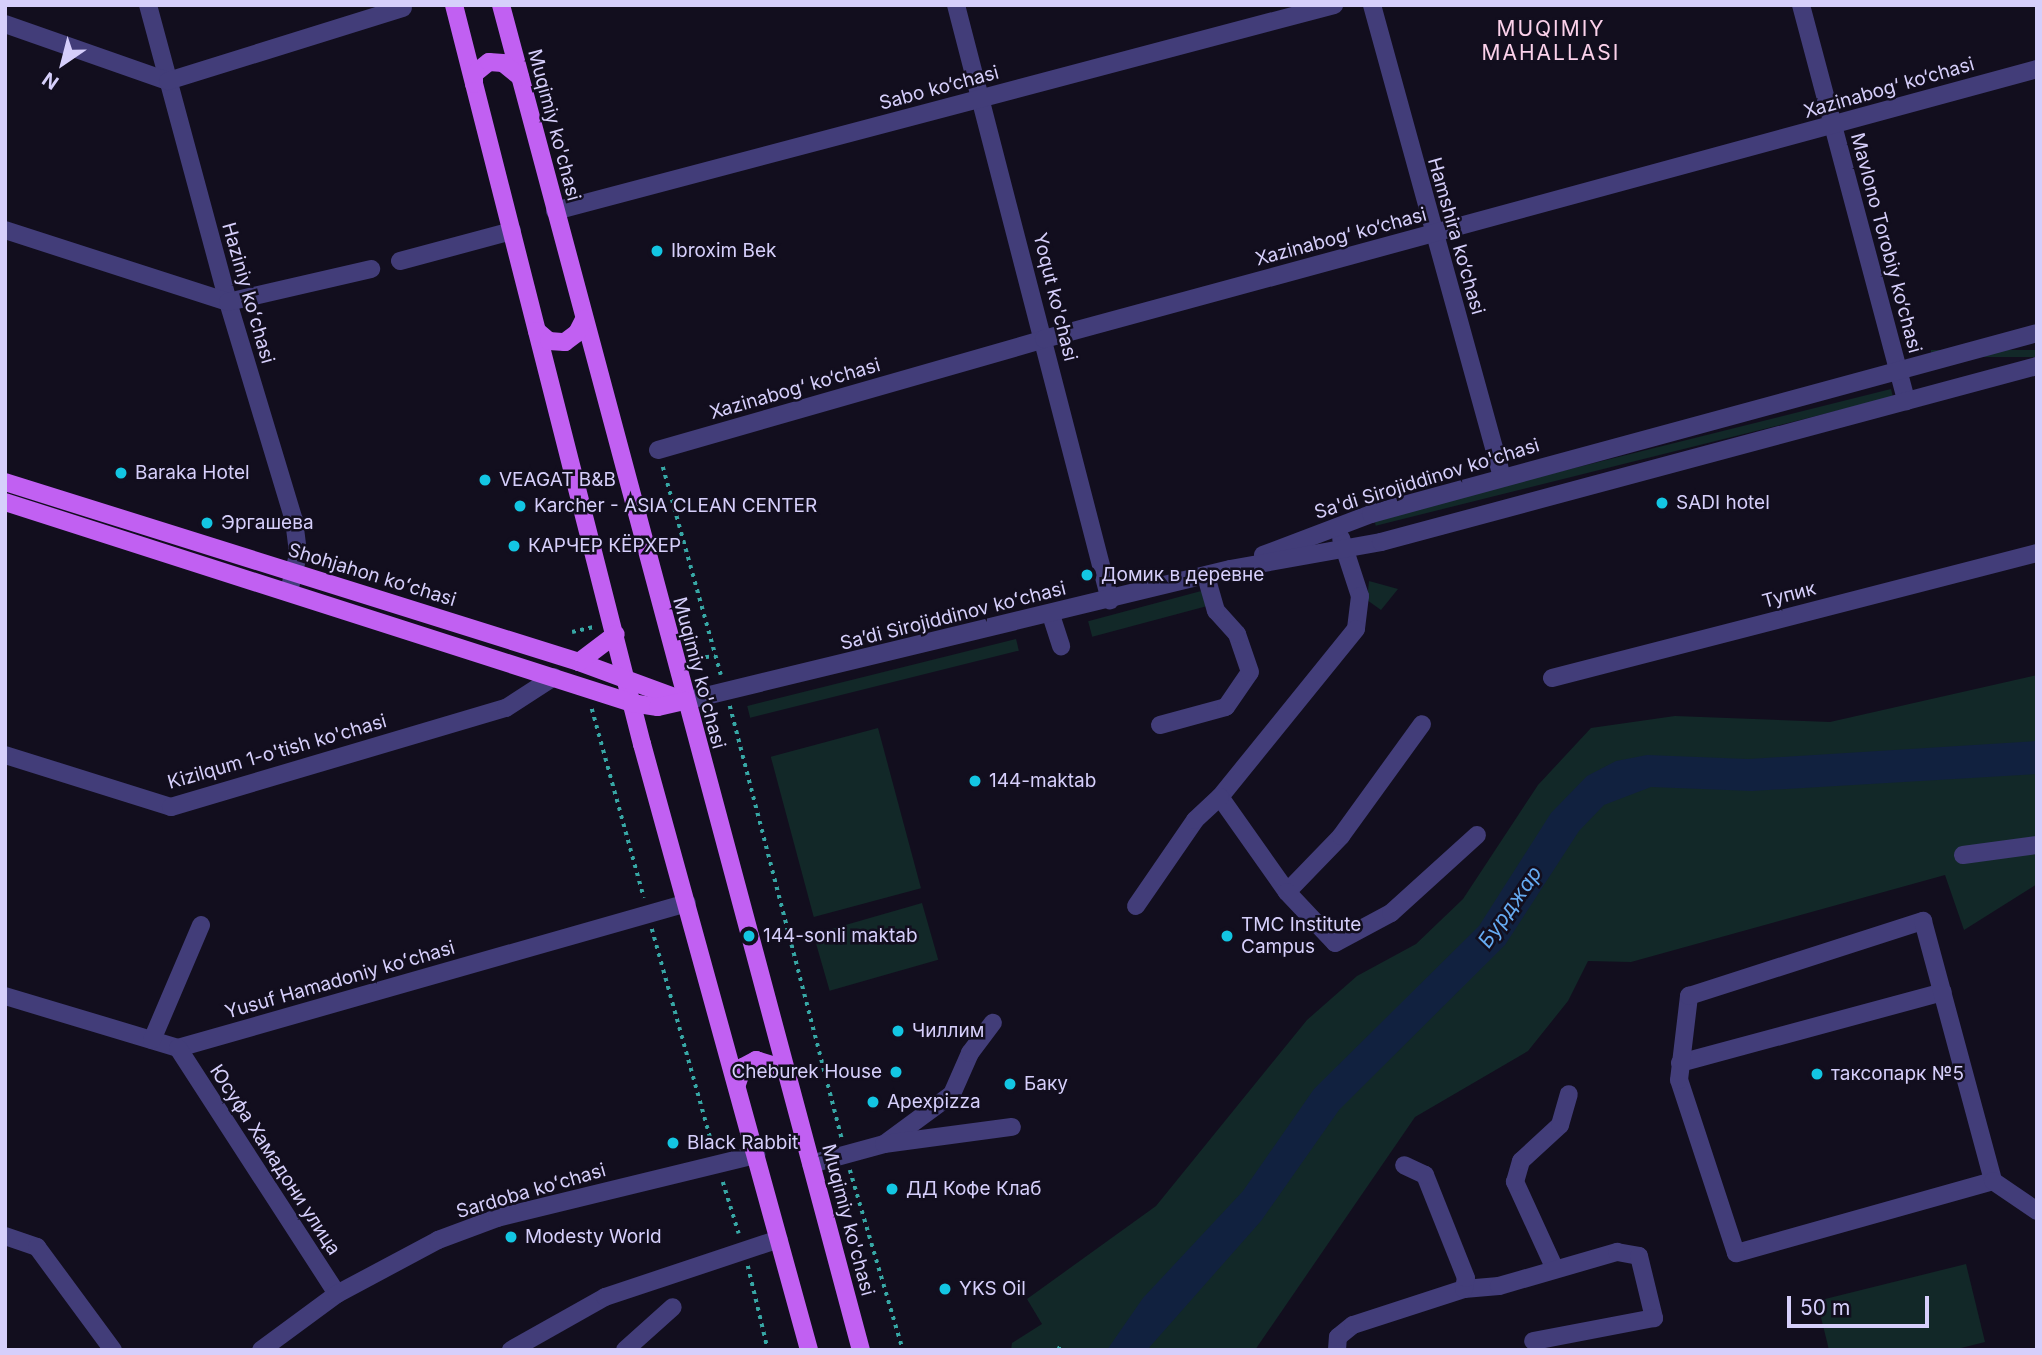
<!DOCTYPE html>
<html>
<head>
<meta charset="utf-8">
<style>
	body { margin:0 }
	#map { position:relative; width:2042px; height:1355px; overflow:hidden; background:#120e1e; font-family:Inter,sans-serif }
	div>[style] { position:absolute }
	[style*='--x'] { left:calc(var(--x)*1px); top:calc(var(--y)*1px); width:calc(var(--w)*1px); rotate:calc(var(--a)*1deg) }
	.green>* { inset:0; background:#122828; transform-origin:0 0 }
	.water>* { inset:0; background:#11213f }
	.path>* { height:3.5px; margin-top:-1.75px; transform-origin:0; background:repeating-linear-gradient(90deg,#37a7a5 0 3.5px,transparent 0 8.5px) }
	.minor>* { height:18px; margin:-9px; padding:0 9px; transform-origin:9px; border-radius:9px; background:#423d79 }
	.major>* { height:18px; margin:-9px; padding:0 9px; transform-origin:9px; border-radius:9px; background:#c160f2 }
	.dots>* { width:19px; height:19px; translate:-50% -50%; box-sizing:border-box; border:4px solid #120e1e; border-radius:50% }
	span { translate:-50% -50%; white-space:nowrap; text-align:center; line-height:1.15; -webkit-text-stroke:5px #120e1e; paint-order:stroke }
	.street-label { font-size:19px; color:#d6cffb }
	.poi-label { font-size:19px; color:#d6cffb }
	.left { translate:0 -50%; text-align:left }
	.right { translate:-100% -50%; text-align:right }
	.neighbourhood-label { font-size:21px; color:#fbd1ea; letter-spacing:2px }
	.water-label { font-size:21px; color:#66abf2; font-style:italic }
	.frame { position:absolute; inset:0; border:7px solid #d6cffb; pointer-events:none }
	.north { position:absolute; left:28px; top:28px; width:70px; height:70px; -webkit-text-stroke:5px #120e1e; paint-order:stroke; rotate:215deg; font-size:19px; font-weight:700; line-height:28px; text-align:center; color:#d6cffb }
	.north::after { content:''; display:block; margin:auto; width:24px; height:32px; background:#d6cffb; clip-path:polygon(50% 0,100% 100%,50% 72%,0 100%) }
	.scale { position:absolute; left:1787px; top:1296px; width:142px; height:32px; box-sizing:border-box; border:4px solid #d6cffb; border-top:0; padding-left:9px; font-size:21px; line-height:24px; white-space:nowrap; color:#d6cffb; -webkit-text-stroke:5px #120e1e; paint-order:stroke }
</style>
</head>
<body>
<div id="map">
	<div class="green">
		<div style="left:2037px;top:350px;width:7px;height:106px;rotate:90deg"></div>
		<div style="left:1891px;top:389px;width:8px;height:533px;rotate:76deg"></div>
		<div style="clip-path:polygon(1369px 581px,1398px 589px,1381px 610px,1367px 600px)"></div>
		<div style="left:1205px;top:590px;width:16px;height:121px;rotate:75deg"></div>
		<div style="left:1016px;top:639px;width:12px;height:277px;rotate:76deg"></div>
		<div style="clip-path:polygon(2037px 675px,2037px 884px,1964px 930px,1945px 875px,1631px 962px,1588px 961px,1568px 1001px,1528px 1051px,1415px 1117px,1255px 1350px,1011px 1350px,1012px 1343px,1042px 1324px,1027px 1299px,1156px 1206px,1307px 1020px,1357px 976px,1416px 944px,1463px 899px,1538px 785px,1591px 728px,1675px 716px,1830px 722px)"></div>
		<div style="left:878px;top:728px;width:166px;height:111px;rotate:75deg"></div>
		<div style="left:922px;top:903px;width:59px;height:113px;rotate:74deg"></div>
		<div style="clip-path:polygon(1966px 1264px,1985px 1342px,1953px 1350px,1829px 1350px,1817px 1301px)"></div>
	</div>
	<div class="water">
		<div style="clip-path:polygon(2037px 741px,2037px 774px,1752px 791px,1651px 787px,1604px 805px,1579px 831px,1505px 945px,1339px 1110px,1261px 1221px,1147px 1350px,1107px 1350px,1143px 1298px,1243px 1191px,1314px 1089px,1479px 926px,1551px 813px,1587px 776px,1616px 761px,1647px 755px,1748px 759px)"></div>
	</div>
	<div class="path">
		<div style="--x:663;--y:467;--w:216;--a:74.4"></div>
		<div style="--x:572;--y:632;--w:22;--a:-13"></div>
		<div style="--x:697;--y:658;--w:18;--a:-6"></div>
		<div style="--x:730;--y:706;--w:447;--a:75.5"></div>
		<div style="--x:592;--y:709;--w:196;--a:74.6"></div>
		<div style="--x:652;--y:929;--w:226;--a:74.4"></div>
		<div style="--x:850;--y:1170;--w:188;--a:73.6"></div>
		<div style="--x:723;--y:1182;--w:54;--a:72.9"></div>
		<div style="--x:748;--y:1266;--w:86;--a:76.6"></div>
		<div style="--x:1058;--y:1350;--w:7;--a:-63"></div>
	</div>
	<div class="minor">
		<div style="--x:148;--y:5;--w:308;--a:74.9"></div>
		<div style="--x:228;--y:302;--w:228;--a:73.2"></div>
		<div style="--x:294;--y:520;--w:35;--a:83"></div>
		<div style="--x:298;--y:555;--w:38;--a:104"></div>
		<div style="--x:956;--y:5;--w:615;--a:75.49"></div>
		<div style="--x:1372;--y:5;--w:490;--a:74.6"></div>
		<div style="--x:1801;--y:5;--w:410;--a:75.1"></div>
		<div style="--x:5;--y:24;--w:173;--a:19.3"></div>
		<div style="--x:168;--y:81;--w:246;--a:-17.3"></div>
		<div style="--x:555;--y:211;--w:806;--a:-14.81"></div>
		<div style="--x:5;--y:230;--w:234;--a:17.9"></div>
		<div style="--x:228;--y:302;--w:147;--a:-13"></div>
		<div style="--x:400;--y:261;--w:116;--a:-15"></div>
		<div style="--x:658;--y:450;--w:402;--a:-16"></div>
		<div style="--x:1044;--y:339;--w:1029;--a:-15.21"></div>
		<div style="--x:1341;--y:538;--w:61;--a:71.9"></div>
		<div style="--x:1360;--y:596;--w:33;--a:97"></div>
		<div style="--x:1356;--y:629;--w:216;--a:129"></div>
		<div style="--x:1220;--y:797;--w:116;--a:54.8"></div>
		<div style="--x:1287;--y:892;--w:78;--a:-46"></div>
		<div style="--x:1341;--y:836;--w:138;--a:-54.1"></div>
		<div style="--x:1263;--y:555;--w:116;--a:-20.8"></div>
		<div style="--x:1371;--y:514;--w:690;--a:-15.2"></div>
		<div style="--x:1051;--y:615;--w:33;--a:72"></div>
		<div style="--x:1552;--y:678;--w:501;--a:-14.45"></div>
		<div style="--x:685;--y:701;--w:561;--a:-13.61"></div>
		<div style="--x:1230;--y:569;--w:153;--a:-10.1"></div>
		<div style="--x:1381;--y:542;--w:679;--a:-15.02"></div>
		<div style="--x:1160;--y:725;--w:68;--a:-15.3"></div>
		<div style="--x:1226;--y:707;--w:42;--a:-55.6"></div>
		<div style="--x:1250;--y:672;--w:40;--a:-108.9"></div>
		<div style="--x:1237;--y:634;--w:31;--a:-132"></div>
		<div style="--x:1216;--y:611;--w:37;--a:-106"></div>
		<div style="--x:5;--y:755;--w:174;--a:17.4"></div>
		<div style="--x:171;--y:807;--w:349;--a:-16.5"></div>
		<div style="--x:506;--y:708;--w:57;--a:-32.9"></div>
		<div style="--x:1963;--y:855;--w:75;--a:-7.7"></div>
		<div style="--x:1287;--y:892;--w:70;--a:46.7"></div>
		<div style="--x:1335;--y:943;--w:64;--a:-28.2"></div>
		<div style="--x:1391;--y:913;--w:116;--a:-42.2"></div>
		<div style="--x:1136;--y:906;--w:104;--a:-55.5"></div>
		<div style="--x:1195;--y:820;--w:34;--a:-43"></div>
		<div style="--x:5;--y:996;--w:181;--a:16.7"></div>
		<div style="--x:178;--y:1048;--w:529;--a:-15.9"></div>
		<div style="--x:152;--y:1040;--w:125;--a:-66.9"></div>
		<div style="--x:178;--y:1048;--w:293;--a:57.1"></div>
		<div style="--x:1680;--y:1063;--w:272;--a:-15.1"></div>
		<div style="--x:887;--y:1142;--w:81;--a:-36.4"></div>
		<div style="--x:952;--y:1094;--w:45;--a:-66.3"></div>
		<div style="--x:970;--y:1053;--w:38;--a:-53"></div>
		<div style="--x:811;--y:1164;--w:76;--a:-15.3"></div>
		<div style="--x:884;--y:1144;--w:129;--a:-7.6"></div>
		<div style="--x:1993;--y:1181;--w:267;--a:164.3"></div>
		<div style="--x:1736;--y:1253;--w:182;--a:-108.2"></div>
		<div style="--x:1679;--y:1080;--w:85;--a:-83.2"></div>
		<div style="--x:1689;--y:996;--w:246;--a:-17.8"></div>
		<div style="--x:1923;--y:921;--w:269;--a:74.9"></div>
		<div style="--x:1993;--y:1181;--w:53;--a:34.3"></div>
		<div style="--x:5;--y:1236;--w:34;--a:19"></div>
		<div style="--x:37;--y:1247;--w:128;--a:53.6"></div>
		<div style="--x:1554;--y:1267;--w:94;--a:-114.6"></div>
		<div style="--x:1515;--y:1182;--w:22;--a:-74"></div>
		<div style="--x:1521;--y:1161;--w:53;--a:-42.7"></div>
		<div style="--x:1560;--y:1125;--w:32;--a:-74"></div>
		<div style="--x:1464;--y:1289;--w:35;--a:-5"></div>
		<div style="--x:1499;--y:1286;--w:123;--a:-16.1"></div>
		<div style="--x:1617;--y:1252;--w:22;--a:10"></div>
		<div style="--x:1639;--y:1256;--w:64;--a:76.4"></div>
		<div style="--x:1654;--y:1318;--w:123;--a:169.2"></div>
		<div style="--x:261;--y:1350;--w:94;--a:-36.4"></div>
		<div style="--x:337;--y:1294;--w:115;--a:-28.1"></div>
		<div style="--x:438;--y:1240;--w:63;--a:-20.4"></div>
		<div style="--x:497;--y:1218;--w:267;--a:-13.7"></div>
		<div style="--x:511;--y:1350;--w:108;--a:-29.4"></div>
		<div style="--x:605;--y:1297;--w:183;--a:-18.4"></div>
		<div style="--x:625;--y:1350;--w:64;--a:-41.9"></div>
		<div style="--x:1337;--y:1350;--w:13;--a:-86"></div>
		<div style="--x:1338;--y:1337;--w:19;--a:-39"></div>
		<div style="--x:1353;--y:1325;--w:117;--a:-18"></div>
		<div style="--x:1464;--y:1289;--w:11;--a:-80"></div>
		<div style="--x:1466;--y:1278;--w:111;--a:-111.7"></div>
		<div style="--x:1425;--y:1175;--w:23;--a:-155"></div>
	</div>
	<div class="major">
		<div style="--x:454;--y:5;--w:763;--a:75.73"></div>
		<div style="--x:642;--y:744;--w:629;--a:74.59"></div>
		<div style="--x:501;--y:5;--w:1392;--a:75.02"></div>
		<div style="--x:474;--y:84;--w:10;--a:-90"></div>
		<div style="--x:474;--y:74;--w:19;--a:-39"></div>
		<div style="--x:489;--y:62;--w:14;--a:4"></div>
		<div style="--x:503;--y:63;--w:22;--a:39"></div>
		<div style="--x:537;--y:331;--w:16;--a:40"></div>
		<div style="--x:549;--y:341;--w:16;--a:4"></div>
		<div style="--x:565;--y:342;--w:15;--a:-37"></div>
		<div style="--x:577;--y:333;--w:16;--a:-63"></div>
		<div style="--x:5;--y:482;--w:602;--a:17.41"></div>
		<div style="--x:579;--y:662;--w:113;--a:20.2"></div>
		<div style="--x:5;--y:502;--w:658;--a:17.77"></div>
		<div style="--x:632;--y:703;--w:26;--a:9"></div>
		<div style="--x:658;--y:707;--w:28;--a:-13"></div>
		<div style="--x:579;--y:662;--w:46;--a:-37.1"></div>
		<div style="--x:737;--y:1084;--w:18;--a:-71"></div>
		<div style="--x:743;--y:1067;--w:15;--a:-28"></div>
		<div style="--x:756;--y:1060;--w:30;--a:17"></div>
	</div>
	<div class="dots">
		<div style="left:657px;top:251px;background:#13c6e3"></div>
		<div style="left:121px;top:473px;background:#13c6e3"></div>
		<div style="left:485px;top:480px;background:#13c6e3"></div>
		<div style="left:1662px;top:503px;background:#13c6e3"></div>
		<div style="left:520px;top:506px;background:#13c6e3"></div>
		<div style="left:207px;top:523px;background:#13c6e3"></div>
		<div style="left:514px;top:546px;background:#13c6e3"></div>
		<div style="left:1087px;top:575px;background:#13c6e3"></div>
		<div style="left:975px;top:781px;background:#13c6e3"></div>
		<div style="left:749px;top:936px;background:#13c6e3"></div>
		<div style="left:1227px;top:936px;background:#13c6e3"></div>
		<div style="left:898px;top:1031px;background:#13c6e3"></div>
		<div style="left:896px;top:1072px;background:#13c6e3"></div>
		<div style="left:1817px;top:1074px;background:#13c6e3"></div>
		<div style="left:1010px;top:1084px;background:#13c6e3"></div>
		<div style="left:873px;top:1102px;background:#13c6e3"></div>
		<div style="left:673px;top:1143px;background:#13c6e3"></div>
		<div style="left:892px;top:1189px;background:#13c6e3"></div>
		<div style="left:511px;top:1237px;background:#13c6e3"></div>
		<div style="left:945px;top:1289px;background:#13c6e3"></div>
	</div>
	<div class="street-label">
		<span style="left:939px;top:88px;rotate:-15deg">Sabo ko‘chasi</span>
		<span style="left:1889px;top:88px;rotate:-16deg">Xazinabog‘ ko‘chasi</span>
		<span style="left:554px;top:125px;rotate:75deg">Muqimiy ko'chasi</span>
		<span style="left:1456px;top:236px;rotate:74deg">Hamshira ko‘chasi</span>
		<span style="left:1341px;top:237px;rotate:-15deg">Xazinabog‘ ko‘chasi</span>
		<span style="left:1886px;top:243px;rotate:75deg">Mavlono Torobiy ko‘chasi</span>
		<span style="left:248px;top:293px;rotate:74deg">Haziniy koʻchasi</span>
		<span style="left:1055px;top:297px;rotate:76deg">Yoqut ko'chasi</span>
		<span style="left:795px;top:389px;rotate:-16deg">Xazinabog‘ ko‘chasi</span>
		<span style="left:1427px;top:479px;rotate:-17deg">Sa'di Sirojiddinov ko'chasi</span>
		<span style="left:372px;top:575px;rotate:17deg">Shohjahon koʻchasi</span>
		<span style="left:1789px;top:595px;rotate:-15deg">Тупик</span>
		<span style="left:953px;top:616px;rotate:-14deg">Saʼdi Sirojiddinov koʻchasi</span>
		<span style="left:699px;top:673px;rotate:75deg">Muqimiy ko'chasi</span>
		<span style="left:277px;top:752px;rotate:-16deg">Kizilqum 1-o'tish ko'chasi</span>
		<span style="left:340px;top:980px;rotate:-16deg">Yusuf Hamadoniy koʻchasi</span>
		<span style="left:275px;top:1160px;rotate:57deg">Юсуфа Хамадони улица</span>
		<span style="left:531px;top:1191px;rotate:-16deg">Sardoba koʻchasi</span>
		<span style="left:848px;top:1220px;rotate:75deg">Muqimiy ko'chasi</span>
	</div>
	<div class="poi-label">
		<span class="left" style="left:671px;top:251px">Ibroxim Bek</span>
		<span class="left" style="left:135px;top:473px">Baraka Hotel</span>
		<span class="left" style="left:499px;top:480px">VEAGAT B&amp;B</span>
		<span class="left" style="left:1676px;top:503px">SADI hotel</span>
		<span class="left" style="left:534px;top:506px">Karcher - ASIA CLEAN CENTER</span>
		<span class="left" style="left:221px;top:523px">Эргашева</span>
		<span class="left" style="left:528px;top:546px">КАРЧЕР КЁРХЕР</span>
		<span class="left" style="left:1101px;top:575px">Домик в деревне</span>
		<span class="left" style="left:989px;top:781px">144-maktab</span>
		<span class="left" style="left:1241px;top:936px">TMC Institute<br>Campus</span>
		<span class="left" style="left:763px;top:936px">144-sonli maktab</span>
		<span class="left" style="left:912px;top:1031px">Чиллим</span>
		<span class="right" style="left:882px;top:1072px">Cheburek House</span>
		<span class="left" style="left:1831px;top:1074px">таксопарк №5</span>
		<span class="left" style="left:1024px;top:1084px">Баку</span>
		<span class="left" style="left:887px;top:1102px">Apexpizza</span>
		<span class="left" style="left:687px;top:1143px">Black Rabbit</span>
		<span class="left" style="left:906px;top:1189px">ДД Кофе Клаб</span>
		<span class="left" style="left:525px;top:1237px">Modesty World</span>
		<span class="left" style="left:959px;top:1289px">YKS Oil</span>
	</div>
	<div class="neighbourhood-label">
		<span style="left:1551px;top:41px">MUQIMIY<br>MAHALLASI</span>
	</div>
	<div class="water-label">
		<span style="left:1510px;top:907px;rotate:-55deg">Бурджар</span>
	</div>
	<div class="frame"></div>
	<div class="north">N</div>
	<div class="scale">50 m</div>
</div>
</body>
</html>
